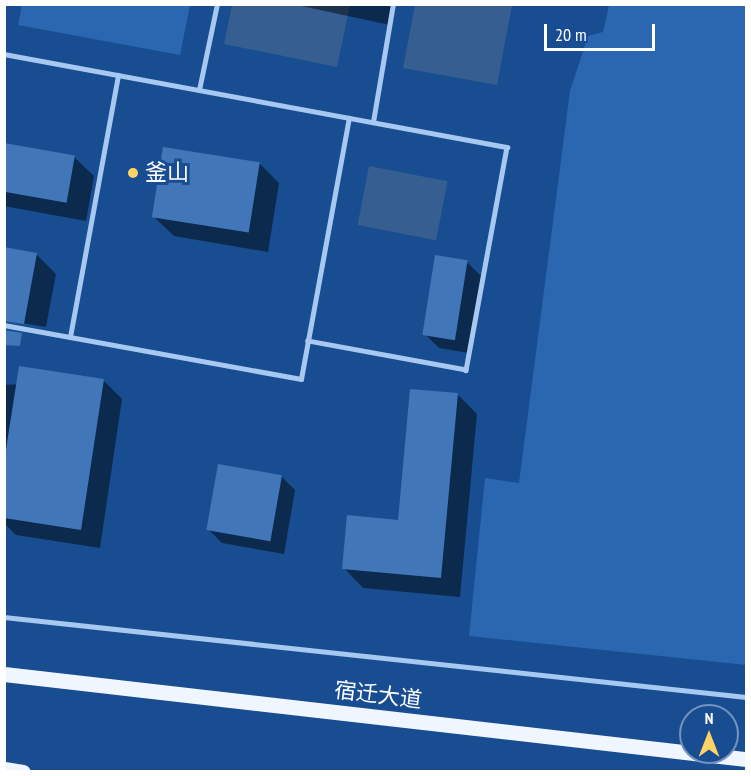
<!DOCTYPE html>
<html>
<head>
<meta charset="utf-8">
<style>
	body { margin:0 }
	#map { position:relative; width:751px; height:776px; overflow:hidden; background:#184d92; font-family:"PT Sans Narrow","Noto Sans SC",sans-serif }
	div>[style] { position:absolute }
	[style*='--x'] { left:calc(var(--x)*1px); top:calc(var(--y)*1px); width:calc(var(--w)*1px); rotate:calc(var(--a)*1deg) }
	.green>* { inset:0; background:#2b67b0 }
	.water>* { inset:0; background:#375e90; transform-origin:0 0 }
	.shadow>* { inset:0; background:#0007 }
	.building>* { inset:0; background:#4177b9; transform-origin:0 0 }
	.lane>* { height:4.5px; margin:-2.25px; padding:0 2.25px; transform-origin:2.25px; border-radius:2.25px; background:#a7c8f0 }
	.primary>* { height:15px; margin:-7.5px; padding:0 7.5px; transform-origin:7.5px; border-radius:7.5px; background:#f0f6ff }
	.dots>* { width:16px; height:16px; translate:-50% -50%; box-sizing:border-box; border:3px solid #184d92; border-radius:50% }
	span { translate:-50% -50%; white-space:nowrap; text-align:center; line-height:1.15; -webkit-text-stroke:6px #184d92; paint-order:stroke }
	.poi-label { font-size:22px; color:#fff }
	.left { translate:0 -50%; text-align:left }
	.street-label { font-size:22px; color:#fff }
	.frame { position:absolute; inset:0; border:6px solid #fff; pointer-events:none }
	.north { position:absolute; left:679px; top:704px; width:60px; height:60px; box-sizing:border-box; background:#184d92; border:2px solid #7494be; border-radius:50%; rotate:0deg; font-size:16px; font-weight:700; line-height:24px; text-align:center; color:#fff }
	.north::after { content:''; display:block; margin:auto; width:21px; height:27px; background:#ffd366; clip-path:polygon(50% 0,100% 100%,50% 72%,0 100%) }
	.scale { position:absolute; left:544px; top:24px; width:111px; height:27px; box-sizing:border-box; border:3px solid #fff; border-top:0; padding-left:8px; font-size:18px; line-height:21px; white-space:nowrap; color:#fff; -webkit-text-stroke:4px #184d92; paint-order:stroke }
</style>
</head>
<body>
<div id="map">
	<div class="green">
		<div style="clip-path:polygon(22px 5px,22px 4px,190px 5px,180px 55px,18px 25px)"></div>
		<div style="clip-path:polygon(609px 5px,746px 5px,746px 665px,469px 636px,485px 478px,519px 483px,570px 91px,588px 36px,603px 32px)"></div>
	</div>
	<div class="water">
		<div style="clip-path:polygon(232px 5px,350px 5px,337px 67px,224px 44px)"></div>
		<div style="clip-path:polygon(415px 5px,512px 5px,497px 85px,403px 68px)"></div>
		<div style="left:369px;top:166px;width:80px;height:60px;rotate:11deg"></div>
	</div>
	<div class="shadow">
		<div style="clip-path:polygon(292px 4px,394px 4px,390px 25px)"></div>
		<div style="clip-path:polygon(4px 145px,74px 157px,94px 176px,86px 221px,4px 206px)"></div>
		<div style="clip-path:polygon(260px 164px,279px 183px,268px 252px,174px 236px,154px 217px)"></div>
		<div style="clip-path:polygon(36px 254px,56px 274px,46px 327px,4px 320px)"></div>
		<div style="clip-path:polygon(467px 262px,481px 276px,469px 353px,439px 348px,425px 334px)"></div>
		<div style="clip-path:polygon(103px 380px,122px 399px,100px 548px,16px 535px,4px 523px,4px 385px)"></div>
		<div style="clip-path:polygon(457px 394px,477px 414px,460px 597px,363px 588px,344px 568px,400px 522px)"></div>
		<div style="clip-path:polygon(281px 476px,295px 490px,284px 554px,222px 543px,208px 529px)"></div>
	</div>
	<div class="building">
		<div style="left:4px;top:143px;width:72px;height:48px;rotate:10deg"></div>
		<div style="left:163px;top:147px;width:98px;height:71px;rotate:9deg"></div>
		<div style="clip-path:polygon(4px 247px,37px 253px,24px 324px,4px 321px)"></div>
		<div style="left:435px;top:255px;width:33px;height:81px;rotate:9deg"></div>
		<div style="clip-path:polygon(4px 330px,22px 333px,20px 346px,4px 345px)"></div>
		<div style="clip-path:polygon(19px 366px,104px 379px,81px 530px,4px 518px,4px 462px)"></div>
		<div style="clip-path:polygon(410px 389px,458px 393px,441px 578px,342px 569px,347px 515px,398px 520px)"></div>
		<div style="left:218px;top:464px;width:65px;height:67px;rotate:10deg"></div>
	</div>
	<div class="lane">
		<div style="--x:4;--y:54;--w:512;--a:10.48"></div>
		<div style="--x:507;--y:147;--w:227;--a:100.4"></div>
		<div style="--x:466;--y:370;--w:161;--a:-169.6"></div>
		<div style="--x:199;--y:90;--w:88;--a:-78.2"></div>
		<div style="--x:373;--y:122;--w:120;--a:-80.4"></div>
		<div style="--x:4;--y:325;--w:302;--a:10.3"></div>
		<div style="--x:301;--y:379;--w:265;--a:-79.6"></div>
		<div style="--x:70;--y:337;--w:266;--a:-79.6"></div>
		<div style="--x:4;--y:617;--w:746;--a:6.15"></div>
	</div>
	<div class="primary">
		<div style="--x:4;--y:674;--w:747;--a:6.54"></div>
		<div style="--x:4;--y:769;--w:19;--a:9"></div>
	</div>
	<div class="dots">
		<div style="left:133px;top:173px;background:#ffd366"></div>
	</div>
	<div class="poi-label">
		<span class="left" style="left:145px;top:173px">釜山</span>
	</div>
	<div class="street-label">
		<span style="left:378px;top:695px;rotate:7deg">宿迁大道</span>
	</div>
	<div class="frame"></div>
	<div class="north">N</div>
	<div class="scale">20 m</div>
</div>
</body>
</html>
